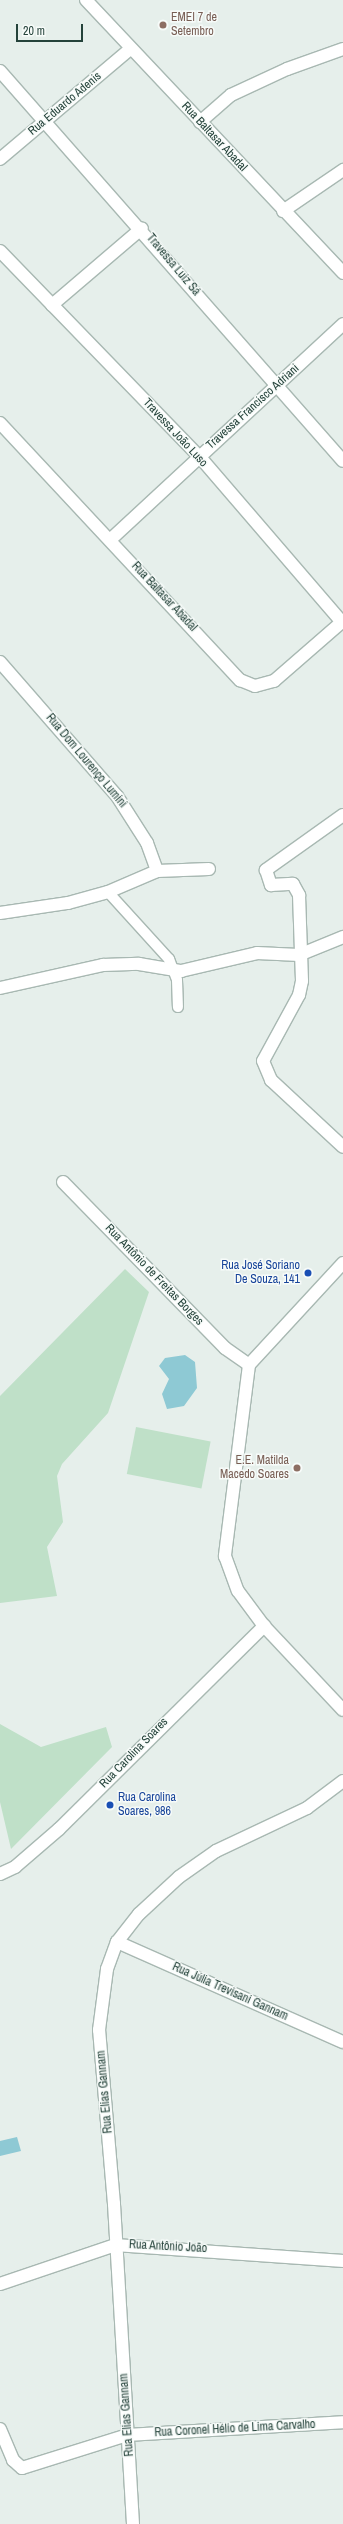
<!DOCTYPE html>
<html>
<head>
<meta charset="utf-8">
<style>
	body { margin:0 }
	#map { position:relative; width:343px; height:2524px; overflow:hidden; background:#e6efeb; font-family:"Archivo Narrow",sans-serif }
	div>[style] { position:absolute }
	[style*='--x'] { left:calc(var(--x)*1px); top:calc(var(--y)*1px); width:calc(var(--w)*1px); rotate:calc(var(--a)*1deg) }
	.green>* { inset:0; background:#bfe0c8; transform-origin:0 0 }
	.water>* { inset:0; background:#8ec9d4 }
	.roads { filter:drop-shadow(1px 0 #a8b8b2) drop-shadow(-1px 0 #a8b8b2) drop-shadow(0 1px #a8b8b2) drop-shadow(0 -1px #a8b8b2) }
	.lane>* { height:10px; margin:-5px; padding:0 5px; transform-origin:5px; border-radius:5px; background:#fff }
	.street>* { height:12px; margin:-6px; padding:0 6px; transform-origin:6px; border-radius:6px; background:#fff }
	.dots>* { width:11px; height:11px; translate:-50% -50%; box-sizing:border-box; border:2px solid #f7fbf9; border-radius:50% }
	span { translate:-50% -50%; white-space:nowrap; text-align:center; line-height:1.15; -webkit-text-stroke:3px #f7fbf9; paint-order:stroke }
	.education-label { font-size:12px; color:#785e54 }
	.left { translate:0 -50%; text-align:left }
	.right { translate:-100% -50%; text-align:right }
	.street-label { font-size:12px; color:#24423a }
	.transit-label { font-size:12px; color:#164399 }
	.scale { position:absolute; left:16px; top:24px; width:67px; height:18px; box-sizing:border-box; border:2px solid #24423a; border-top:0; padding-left:5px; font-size:12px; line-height:14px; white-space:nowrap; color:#24423a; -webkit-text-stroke:3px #f7fbf9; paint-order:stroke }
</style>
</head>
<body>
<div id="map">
	<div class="green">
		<div style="clip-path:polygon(125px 1269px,149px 1292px,108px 1413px,62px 1464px,57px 1476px,63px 1522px,47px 1547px,57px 1596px,0 1603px,0 1396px)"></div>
		<div style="left:136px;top:1427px;width:76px;height:48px;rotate:11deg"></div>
		<div style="clip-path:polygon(0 1724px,41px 1747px,106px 1727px,112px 1747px,11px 1849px,0 1802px)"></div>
	</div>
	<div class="water">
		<div style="clip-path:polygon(185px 1355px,195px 1362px,197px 1388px,184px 1406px,167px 1409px,162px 1394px,169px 1379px,159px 1366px,165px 1358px)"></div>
		<div style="clip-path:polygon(17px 2137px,21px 2151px,0 2156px,0 2141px)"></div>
	</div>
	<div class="roads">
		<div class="lane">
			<div style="--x:108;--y:892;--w:91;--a:47.7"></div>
			<div style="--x:169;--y:959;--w:22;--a:69"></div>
			<div style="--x:177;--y:980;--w:27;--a:88"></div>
		</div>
		<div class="street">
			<div style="--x:86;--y:0;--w:375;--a:46.7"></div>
			<div style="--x:0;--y:71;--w:519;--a:48.67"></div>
			<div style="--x:200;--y:122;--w:41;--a:-41.1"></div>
			<div style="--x:231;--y:95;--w:62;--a:-24.9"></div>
			<div style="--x:287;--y:69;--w:59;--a:-19.7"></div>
			<div style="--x:0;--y:159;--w:170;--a:-40.2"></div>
			<div style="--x:283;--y:211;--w:73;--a:-34.3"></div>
			<div style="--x:0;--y:251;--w:286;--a:45.9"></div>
			<div style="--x:199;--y:456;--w:219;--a:49.3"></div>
			<div style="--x:52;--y:305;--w:118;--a:-40.5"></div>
			<div style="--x:0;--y:423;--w:352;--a:47"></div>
			<div style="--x:240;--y:680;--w:16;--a:22"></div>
			<div style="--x:255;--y:686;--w:20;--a:-15"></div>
			<div style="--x:274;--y:681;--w:91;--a:-41"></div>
			<div style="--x:110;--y:540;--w:318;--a:-42.8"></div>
			<div style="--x:0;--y:662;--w:178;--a:48.9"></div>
			<div style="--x:117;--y:796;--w:56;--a:57.4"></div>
			<div style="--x:147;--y:843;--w:30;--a:70"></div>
			<div style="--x:343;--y:815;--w:95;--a:144.5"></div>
			<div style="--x:266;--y:870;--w:16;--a:72"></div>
			<div style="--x:271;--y:885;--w:22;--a:-3"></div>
			<div style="--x:293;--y:884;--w:13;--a:61"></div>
			<div style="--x:299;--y:895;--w:86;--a:88"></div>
			<div style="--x:302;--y:981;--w:14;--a:102"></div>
			<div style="--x:299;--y:995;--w:75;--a:118.6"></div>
			<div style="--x:263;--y:1061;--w:21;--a:67"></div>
			<div style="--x:271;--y:1080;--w:98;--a:42.9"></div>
			<div style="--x:0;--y:913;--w:69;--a:-8.4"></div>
			<div style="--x:68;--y:903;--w:41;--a:-15.4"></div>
			<div style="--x:108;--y:892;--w:53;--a:-23.2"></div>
			<div style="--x:157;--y:871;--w:52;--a:-2.2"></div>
			<div style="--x:0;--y:988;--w:106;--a:-12.6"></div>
			<div style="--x:103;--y:965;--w:36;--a:-2"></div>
			<div style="--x:139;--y:964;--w:43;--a:9.5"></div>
			<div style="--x:181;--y:971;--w:78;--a:-13.3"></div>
			<div style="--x:257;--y:953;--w:42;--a:2.7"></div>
			<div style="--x:299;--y:955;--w:48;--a:-22.2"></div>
			<div style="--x:63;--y:1182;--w:232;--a:45.7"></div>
			<div style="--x:225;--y:1348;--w:29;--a:35"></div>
			<div style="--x:343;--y:1263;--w:139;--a:132.7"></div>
			<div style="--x:249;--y:1365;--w:193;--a:97.2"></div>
			<div style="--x:225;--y:1556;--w:37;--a:70"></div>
			<div style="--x:238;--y:1591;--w:44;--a:53.4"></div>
			<div style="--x:264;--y:1626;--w:115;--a:46.8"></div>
			<div style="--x:0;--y:1874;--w:17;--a:-25"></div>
			<div style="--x:15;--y:1867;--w:58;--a:-40.8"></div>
			<div style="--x:59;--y:1829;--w:289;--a:-44.7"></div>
			<div style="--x:117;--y:1942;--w:247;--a:23.9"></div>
			<div style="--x:0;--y:2284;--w:121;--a:-18.7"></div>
			<div style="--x:115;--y:2245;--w:229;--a:4"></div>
			<div style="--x:0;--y:2429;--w:34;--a:67"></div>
			<div style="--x:13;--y:2460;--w:12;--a:42"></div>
			<div style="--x:22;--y:2468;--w:110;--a:-17.4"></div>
			<div style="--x:127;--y:2435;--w:216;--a:-3.4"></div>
			<div style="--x:133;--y:2524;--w:321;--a:-93.4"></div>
			<div style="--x:114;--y:2204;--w:175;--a:-94.9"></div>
			<div style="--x:99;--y:2030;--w:62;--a:-82.5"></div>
			<div style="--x:107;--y:1969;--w:29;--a:-70"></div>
			<div style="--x:117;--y:1942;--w:36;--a:-52"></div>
			<div style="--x:139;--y:1914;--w:54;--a:-42.8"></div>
			<div style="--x:179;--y:1877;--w:45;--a:-35.1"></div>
			<div style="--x:216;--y:1851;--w:101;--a:-25.3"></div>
			<div style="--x:307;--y:1808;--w:45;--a:-36.9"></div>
		</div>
	</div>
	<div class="dots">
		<div style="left:163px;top:25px;background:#8d6e63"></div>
		<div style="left:308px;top:1273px;background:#1a4fb4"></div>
		<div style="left:297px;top:1468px;background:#8d6e63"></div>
		<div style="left:110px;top:1805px;background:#1a4fb4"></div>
	</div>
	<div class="education-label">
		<span class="left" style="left:171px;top:25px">EMEI 7 de<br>Setembro</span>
		<span class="right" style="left:289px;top:1468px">E.E. Matilda<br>Macedo Soares</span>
	</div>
	<div class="street-label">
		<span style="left:65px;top:104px;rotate:-40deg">Rua Eduardo Adenis</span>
		<span style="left:214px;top:137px;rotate:47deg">Rua Baltasar Abadal</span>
		<span style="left:173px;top:265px;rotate:50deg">Travessa Luiz Sá</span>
		<span style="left:253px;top:407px;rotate:-42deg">Travessa Francisco Adriani</span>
		<span style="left:175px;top:433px;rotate:47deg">Travessa João Luso</span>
		<span style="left:164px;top:597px;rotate:47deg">Rua Baltasar Abadal</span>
		<span style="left:86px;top:761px;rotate:50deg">Rua Dom Lourenço Lumini</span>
		<span style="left:154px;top:1275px;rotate:46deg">Rua Antônio de Freitas Borges</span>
		<span style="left:134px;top:1753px;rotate:-46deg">Rua Carolina Soares</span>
		<span style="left:230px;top:1992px;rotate:24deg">Rua Júlia Trevisani Gannam</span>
		<span style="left:105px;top:2092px;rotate:-95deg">Rua Elias Gannam</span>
		<span style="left:168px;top:2247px;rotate:3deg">Rua Antônio João</span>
		<span style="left:127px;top:2415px;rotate:-94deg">Rua Elias Gannam</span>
		<span style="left:235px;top:2429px;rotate:-3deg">Rua Coronel Hélio de Lima Carvalho</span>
	</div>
	<div class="transit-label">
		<span class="right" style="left:300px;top:1273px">Rua José Soriano<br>De Souza, 141</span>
		<span class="left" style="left:118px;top:1805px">Rua Carolina<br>Soares, 986</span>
	</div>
	<div class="scale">20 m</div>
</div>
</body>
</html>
